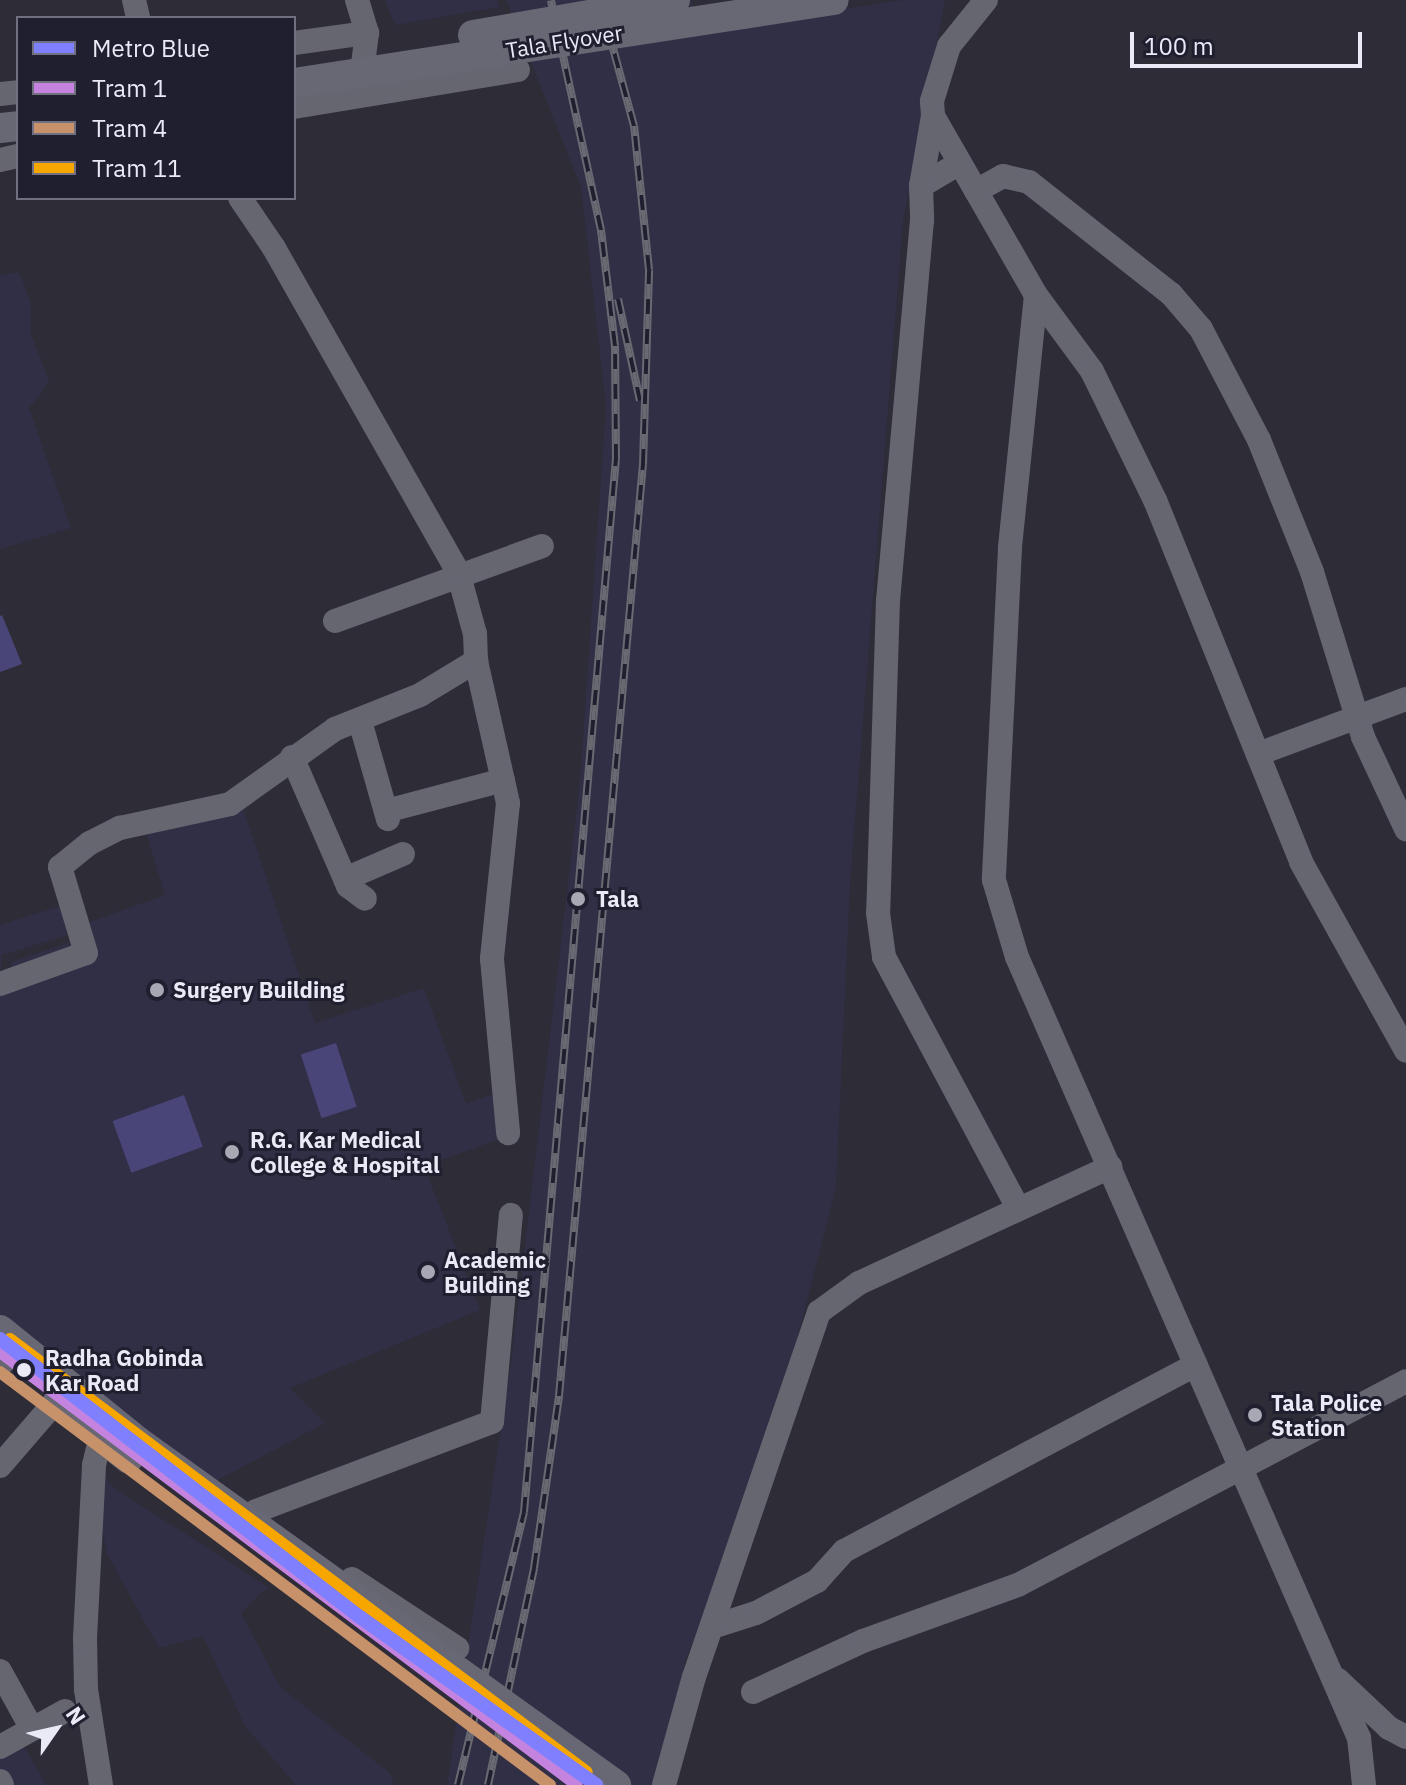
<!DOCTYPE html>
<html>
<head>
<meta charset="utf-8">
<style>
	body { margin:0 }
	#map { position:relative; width:1406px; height:1785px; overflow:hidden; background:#2d2c37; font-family:"IBM Plex Sans",sans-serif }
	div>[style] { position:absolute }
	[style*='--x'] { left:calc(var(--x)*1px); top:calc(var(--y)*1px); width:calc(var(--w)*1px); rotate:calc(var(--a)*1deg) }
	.built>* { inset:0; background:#302f46 }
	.green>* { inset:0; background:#4a4578; transform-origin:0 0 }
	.minor>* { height:24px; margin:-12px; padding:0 12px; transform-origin:12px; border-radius:12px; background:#666671 }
	.major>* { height:30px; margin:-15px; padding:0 15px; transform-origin:15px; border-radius:15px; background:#686774 }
	.rail>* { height:8px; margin-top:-4px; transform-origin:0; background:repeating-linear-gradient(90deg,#201f30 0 15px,#696972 0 30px); box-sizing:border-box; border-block:2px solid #696972 }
	.major-bridge>* { height:30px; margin:-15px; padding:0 15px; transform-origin:15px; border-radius:15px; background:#686774 }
	.tram-1>* { height:12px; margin:-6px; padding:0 6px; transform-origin:6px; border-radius:6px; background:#c483df }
	.tram-2>* { height:12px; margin:-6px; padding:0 6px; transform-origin:6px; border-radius:6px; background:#c7916a }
	.tram-3>* { height:12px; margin:-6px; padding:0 6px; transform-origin:6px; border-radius:6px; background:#f7a600 }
	.metro-1>* { height:14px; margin:-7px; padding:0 7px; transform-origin:7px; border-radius:7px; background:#8080ff }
	.dots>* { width:22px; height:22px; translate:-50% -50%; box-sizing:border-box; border:4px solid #201f30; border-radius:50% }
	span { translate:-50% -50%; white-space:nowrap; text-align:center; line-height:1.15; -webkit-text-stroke:6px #201f30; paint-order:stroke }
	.street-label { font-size:22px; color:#eaeaf7 }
	.poi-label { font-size:22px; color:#eaeaf7; font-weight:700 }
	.left { translate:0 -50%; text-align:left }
	.stop-label { font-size:22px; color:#eaeaf7; font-weight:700 }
	.legend { position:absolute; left:16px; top:16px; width:280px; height:184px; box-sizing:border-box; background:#201f30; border:2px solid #717080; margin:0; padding:10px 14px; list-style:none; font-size:24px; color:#eaeaf7 }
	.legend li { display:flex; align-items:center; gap:16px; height:40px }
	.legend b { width:40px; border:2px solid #717080 }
	.north { position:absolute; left:16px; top:1689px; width:80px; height:80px; -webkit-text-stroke:6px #201f30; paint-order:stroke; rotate:56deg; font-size:22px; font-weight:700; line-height:32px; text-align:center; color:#eaeaf7 }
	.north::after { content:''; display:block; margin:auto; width:28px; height:36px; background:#eaeaf7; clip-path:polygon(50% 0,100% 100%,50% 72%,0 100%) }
	.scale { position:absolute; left:1130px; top:32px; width:232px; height:36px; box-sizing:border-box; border:4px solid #eaeaf7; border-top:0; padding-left:10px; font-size:24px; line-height:28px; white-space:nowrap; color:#eaeaf7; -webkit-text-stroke:6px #201f30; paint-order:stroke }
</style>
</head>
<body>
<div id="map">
	<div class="built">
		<div style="clip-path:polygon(385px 0,496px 0,500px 7px,395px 25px)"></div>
		<div style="clip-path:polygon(506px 0,691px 0,702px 30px,903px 0,945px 0,903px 221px,850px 883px,836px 1187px,792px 1359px,736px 1540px,685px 1661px,658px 1785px,447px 1785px,511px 1363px,580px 783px,606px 406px,581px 187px)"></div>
		<div style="clip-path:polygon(19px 272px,31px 303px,31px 334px,49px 382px,29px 408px,71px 528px,0 549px,0 276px)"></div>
		<div style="clip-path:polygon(241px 802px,315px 1023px,424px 988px,466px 1104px,502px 1091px,506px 1137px,424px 1166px,480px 1310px,290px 1388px,325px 1423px,216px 1481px,0 1341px,0 986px,9px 983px,11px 962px,80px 939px,79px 926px,165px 895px,144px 826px)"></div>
		<div style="clip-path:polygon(60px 906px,71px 934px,2px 955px,0 980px,0 925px)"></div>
		<div style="clip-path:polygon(103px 1475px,114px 1488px,268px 1587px,241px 1613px,280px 1687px,390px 1773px,394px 1785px,296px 1785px,245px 1726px,203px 1636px,159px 1648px,107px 1554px,100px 1519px)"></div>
		<div style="clip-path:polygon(22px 1743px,46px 1785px,0 1785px,0 1752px)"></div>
	</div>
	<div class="green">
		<div style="clip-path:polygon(2px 615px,22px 664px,0 672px,0 616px)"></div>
		<div style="left:336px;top:1043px;width:67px;height:37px;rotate:72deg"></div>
		<div style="left:184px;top:1095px;width:55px;height:76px;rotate:70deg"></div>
	</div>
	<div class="minor">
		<div style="--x:134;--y:0;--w:18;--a:77"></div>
		<div style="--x:357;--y:0;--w:34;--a:73"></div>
		<div style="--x:367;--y:33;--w:55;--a:97.3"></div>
		<div style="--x:986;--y:0;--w:59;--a:128.8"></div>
		<div style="--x:949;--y:46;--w:58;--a:107.2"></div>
		<div style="--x:932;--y:101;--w:15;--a:86"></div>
		<div style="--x:933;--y:116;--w:207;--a:60.1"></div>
		<div style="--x:1036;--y:295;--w:94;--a:53.6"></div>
		<div style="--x:1092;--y:371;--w:144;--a:64"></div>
		<div style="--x:1155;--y:500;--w:390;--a:68"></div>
		<div style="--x:1301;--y:862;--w:216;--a:60.9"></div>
		<div style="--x:294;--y:43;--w:74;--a:-7.8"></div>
		<div style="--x:0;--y:94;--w:18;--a:-6"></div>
		<div style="--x:294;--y:107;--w:227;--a:-9.4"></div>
		<div style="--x:0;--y:160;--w:18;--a:-13"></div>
		<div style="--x:958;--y:164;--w:43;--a:149.3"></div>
		<div style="--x:921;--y:186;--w:34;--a:88"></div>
		<div style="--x:922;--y:220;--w:382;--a:95.1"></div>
		<div style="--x:888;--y:600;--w:313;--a:91.8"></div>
		<div style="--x:878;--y:913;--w:44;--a:82.2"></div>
		<div style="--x:884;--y:957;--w:285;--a:61.9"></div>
		<div style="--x:921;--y:186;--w:71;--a:-80.3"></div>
		<div style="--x:976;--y:191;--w:31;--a:-29"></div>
		<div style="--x:1003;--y:176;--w:27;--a:13"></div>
		<div style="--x:1029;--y:182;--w:181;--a:38.3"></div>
		<div style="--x:1171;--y:294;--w:46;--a:49.4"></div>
		<div style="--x:1201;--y:329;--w:125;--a:62.4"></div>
		<div style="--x:1259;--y:440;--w:142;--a:68.1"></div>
		<div style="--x:1312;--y:572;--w:173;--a:72.8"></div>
		<div style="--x:1363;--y:737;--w:102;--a:64.9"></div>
		<div style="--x:1036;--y:295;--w:254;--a:95.9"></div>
		<div style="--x:1010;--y:548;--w:332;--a:92.8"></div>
		<div style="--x:994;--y:880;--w:80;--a:73.4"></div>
		<div style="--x:1017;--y:957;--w:853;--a:66.35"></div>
		<div style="--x:1359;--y:1738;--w:47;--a:83.9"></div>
		<div style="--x:335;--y:621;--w:220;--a:-19.9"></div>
		<div style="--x:476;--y:661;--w:146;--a:77.3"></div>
		<div style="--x:508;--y:803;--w:157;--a:95.9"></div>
		<div style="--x:492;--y:959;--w:175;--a:84.7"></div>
		<div style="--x:360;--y:721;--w:102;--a:74.1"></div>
		<div style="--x:1258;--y:754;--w:158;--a:-20.4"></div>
		<div style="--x:292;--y:757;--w:141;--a:66.5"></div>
		<div style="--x:348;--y:886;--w:21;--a:37"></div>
		<div style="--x:386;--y:811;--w:121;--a:-14.8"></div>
		<div style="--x:345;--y:879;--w:63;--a:-23.3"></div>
		<div style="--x:0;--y:984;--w:91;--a:-19.8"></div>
		<div style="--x:86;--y:953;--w:90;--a:-106.8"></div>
		<div style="--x:60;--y:867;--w:38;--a:-39"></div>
		<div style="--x:90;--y:843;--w:34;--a:-27"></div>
		<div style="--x:120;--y:828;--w:113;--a:-12.3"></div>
		<div style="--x:230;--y:804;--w:129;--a:-35.5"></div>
		<div style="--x:335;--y:729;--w:92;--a:-21.8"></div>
		<div style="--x:420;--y:695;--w:66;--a:-31.3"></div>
		<div style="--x:476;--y:661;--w:27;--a:-92"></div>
		<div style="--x:475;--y:634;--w:64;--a:-105.3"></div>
		<div style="--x:458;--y:572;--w:373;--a:-119.6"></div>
		<div style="--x:274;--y:248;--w:60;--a:-124.2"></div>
		<div style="--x:0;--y:1365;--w:7;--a:-45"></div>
		<div style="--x:0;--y:1466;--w:86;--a:-49.3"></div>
		<div style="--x:256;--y:1511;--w:252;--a:-20.7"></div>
		<div style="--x:492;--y:1422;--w:208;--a:-84.8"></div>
		<div style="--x:352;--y:1579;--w:126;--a:33.3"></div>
		<div style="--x:712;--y:1627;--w:46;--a:-17.7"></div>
		<div style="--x:756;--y:1613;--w:69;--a:-27.7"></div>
		<div style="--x:817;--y:1581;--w:40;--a:-48"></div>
		<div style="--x:844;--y:1551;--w:398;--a:-27.9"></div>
		<div style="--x:0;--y:1671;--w:66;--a:61.1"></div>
		<div style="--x:1338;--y:1680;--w:70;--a:43.3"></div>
		<div style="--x:1389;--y:1728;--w:19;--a:28"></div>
		<div style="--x:753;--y:1692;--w:121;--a:-24.9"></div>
		<div style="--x:863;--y:1641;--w:165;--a:-19.9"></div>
		<div style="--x:1018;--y:1585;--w:438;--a:-27.7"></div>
		<div style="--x:0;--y:1747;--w:74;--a:-29"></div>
		<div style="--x:0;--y:1781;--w:4;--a:63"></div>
		<div style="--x:101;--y:1785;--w:97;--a:-98.9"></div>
		<div style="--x:86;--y:1689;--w:51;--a:-91.1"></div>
		<div style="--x:85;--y:1638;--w:173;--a:-87"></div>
		<div style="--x:94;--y:1465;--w:43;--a:-76.6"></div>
		<div style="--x:664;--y:1785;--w:112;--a:-74.5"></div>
		<div style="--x:694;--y:1677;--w:386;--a:-71.1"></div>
		<div style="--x:819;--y:1312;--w:49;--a:-35.9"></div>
		<div style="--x:859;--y:1283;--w:277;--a:-24.8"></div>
	</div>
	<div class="major">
		<div style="--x:0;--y:128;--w:18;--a:-6"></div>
		<div style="--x:0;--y:1330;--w:176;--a:39"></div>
		<div style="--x:58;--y:1402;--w:90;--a:38.7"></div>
	</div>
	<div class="rail">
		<div style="--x:618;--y:299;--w:104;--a:77.8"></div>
		<div style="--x:458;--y:1785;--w:281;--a:-76.4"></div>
		<div style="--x:524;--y:1512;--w:1057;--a:-85.01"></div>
		<div style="--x:616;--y:459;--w:113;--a:-90.5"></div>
		<div style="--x:615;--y:346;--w:117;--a:-96.9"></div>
		<div style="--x:601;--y:230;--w:235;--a:-102.3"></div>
		<div style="--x:488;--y:1785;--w:222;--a:-78"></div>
		<div style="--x:534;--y:1568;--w:174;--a:-81.7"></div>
		<div style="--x:559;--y:1396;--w:936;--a:-84.85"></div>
		<div style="--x:643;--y:464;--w:194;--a:-88.2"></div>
		<div style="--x:649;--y:270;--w:145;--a:-95.9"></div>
		<div style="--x:634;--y:126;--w:131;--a:-105.1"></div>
	</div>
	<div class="major-bridge">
		<div style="--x:473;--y:35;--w:205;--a:-9.8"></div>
		<div style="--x:294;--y:83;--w:546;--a:-8.74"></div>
		<div style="--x:137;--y:1441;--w:590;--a:35.68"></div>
	</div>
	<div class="tram-1">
		<div style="--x:0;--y:1352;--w:721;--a:36.89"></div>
	</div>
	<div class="tram-2">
		<div style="--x:0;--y:1372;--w:688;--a:36.9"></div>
	</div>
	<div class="tram-3">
		<div style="--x:10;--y:1339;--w:721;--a:36.89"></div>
	</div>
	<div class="metro-1">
		<div style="--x:0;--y:1339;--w:455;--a:37.7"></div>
		<div style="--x:360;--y:1617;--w:290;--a:35.4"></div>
	</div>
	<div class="dots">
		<div style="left:578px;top:899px;background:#a8a8b4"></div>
		<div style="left:157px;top:990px;background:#a8a8b4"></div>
		<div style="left:232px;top:1152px;background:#a8a8b4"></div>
		<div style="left:428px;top:1272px;background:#a8a8b4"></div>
		<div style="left:24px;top:1370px;background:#eaeaf7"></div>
		<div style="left:1255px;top:1415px;background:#a8a8b4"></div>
	</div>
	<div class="street-label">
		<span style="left:564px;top:41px;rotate:-9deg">Tala Flyover</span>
	</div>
	<div class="poi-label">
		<span class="left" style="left:596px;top:899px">Tala</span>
		<span class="left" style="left:173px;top:990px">Surgery Building</span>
		<span class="left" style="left:250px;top:1152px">R.G. Kar Medical<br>College &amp; Hospital</span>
		<span class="left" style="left:444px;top:1272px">Academic<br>Building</span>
		<span class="left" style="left:1271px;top:1415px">Tala Police<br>Station</span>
	</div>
	<div class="stop-label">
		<span class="left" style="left:45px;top:1370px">Radha Gobinda<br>Kar Road</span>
	</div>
	<ul class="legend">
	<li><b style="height:10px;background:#8080ff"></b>Metro Blue</li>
	<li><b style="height:10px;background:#c483df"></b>Tram 1</li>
	<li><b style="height:10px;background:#c7916a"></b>Tram 4</li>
	<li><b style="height:10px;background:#f7a600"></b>Tram 11</li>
	</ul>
	<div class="north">N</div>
	<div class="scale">100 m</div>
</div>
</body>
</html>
